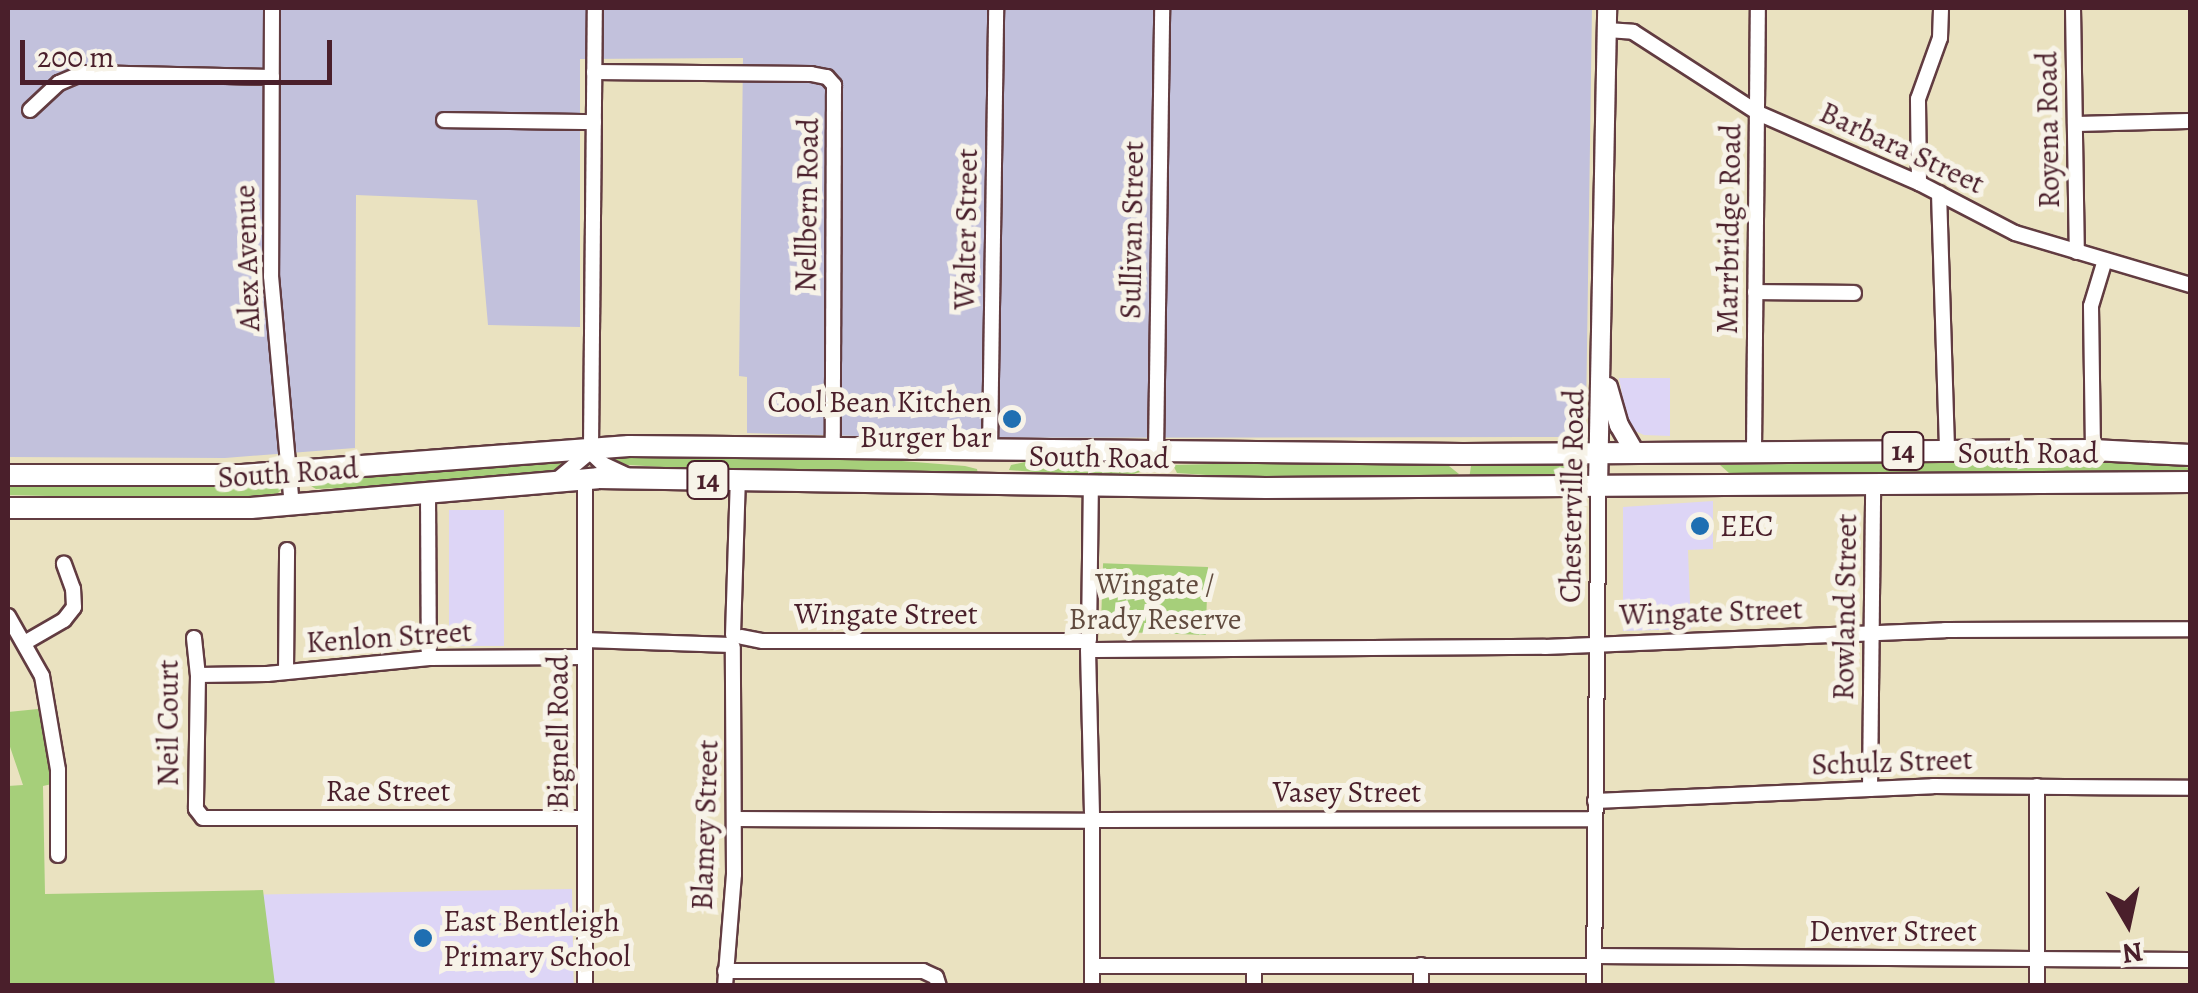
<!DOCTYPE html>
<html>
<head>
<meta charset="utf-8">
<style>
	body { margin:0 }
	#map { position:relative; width:2198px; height:993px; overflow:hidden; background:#eae2c0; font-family:Alegreya,serif }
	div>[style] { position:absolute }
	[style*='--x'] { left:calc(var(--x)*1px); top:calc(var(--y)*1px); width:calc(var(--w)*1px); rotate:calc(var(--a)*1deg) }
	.built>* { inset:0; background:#ddd5f6; transform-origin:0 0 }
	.industrial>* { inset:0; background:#c2c1dc }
	.green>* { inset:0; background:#a6cf7a; transform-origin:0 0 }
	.roads { filter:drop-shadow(2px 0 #623c41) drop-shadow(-2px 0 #623c41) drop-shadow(0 2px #623c41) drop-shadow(0 -2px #623c41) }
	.minor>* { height:14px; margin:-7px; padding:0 7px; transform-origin:7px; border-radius:7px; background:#fff }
	.major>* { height:18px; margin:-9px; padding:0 9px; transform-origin:9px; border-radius:9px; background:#fff }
	.highway>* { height:20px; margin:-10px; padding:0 10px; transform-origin:10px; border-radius:10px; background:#fff }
	.dots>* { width:28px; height:28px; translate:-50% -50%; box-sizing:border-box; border:5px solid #f7f3e8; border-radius:50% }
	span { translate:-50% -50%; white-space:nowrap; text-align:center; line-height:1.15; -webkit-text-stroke:10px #f7f3e8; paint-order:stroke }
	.shield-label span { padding:2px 8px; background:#f7f3e8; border:2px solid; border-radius:8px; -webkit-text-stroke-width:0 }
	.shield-label { font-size:28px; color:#4a1f2b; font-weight:700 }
	.street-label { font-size:30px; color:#4a1f2b }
	.poi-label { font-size:30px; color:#4a1f2b }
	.right { translate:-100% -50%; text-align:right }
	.left { translate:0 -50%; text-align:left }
	.park-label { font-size:30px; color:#614b3f }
	.frame { position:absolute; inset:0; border:10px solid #4a1f2b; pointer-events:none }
	.north { position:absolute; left:2078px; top:873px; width:100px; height:100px; -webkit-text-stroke:8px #f7f3e8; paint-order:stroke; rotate:171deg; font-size:28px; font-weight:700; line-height:40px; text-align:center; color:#4a1f2b }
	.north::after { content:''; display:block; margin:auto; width:35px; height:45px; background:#4a1f2b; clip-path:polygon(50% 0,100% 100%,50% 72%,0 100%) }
	.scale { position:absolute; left:20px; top:40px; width:312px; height:45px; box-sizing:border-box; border:5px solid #4a1f2b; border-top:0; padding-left:12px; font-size:30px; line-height:35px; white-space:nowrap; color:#4a1f2b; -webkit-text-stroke:8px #f7f3e8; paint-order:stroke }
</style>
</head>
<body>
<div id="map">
	<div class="built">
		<div style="clip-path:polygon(1619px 378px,1670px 378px,1670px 436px,1644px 435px,1633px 430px,1627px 421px)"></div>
		<div style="clip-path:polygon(1713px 501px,1713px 549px,1688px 550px,1691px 629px,1623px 631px,1623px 507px)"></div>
		<div style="left:504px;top:510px;width:136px;height:55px;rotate:90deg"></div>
		<div style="left:572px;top:889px;width:96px;height:309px;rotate:89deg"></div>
	</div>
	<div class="industrial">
		<div style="clip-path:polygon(8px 8px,1592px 8px,1586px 417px,1567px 437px,933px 438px,747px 433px,747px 377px,739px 376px,743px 58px,580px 59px,580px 327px,488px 325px,477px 200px,356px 195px,355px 448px,225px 458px,8px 457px)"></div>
	</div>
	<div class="green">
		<div style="clip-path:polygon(601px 454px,889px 460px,965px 466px,977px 469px,978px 474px,784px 475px,615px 464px)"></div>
		<div style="clip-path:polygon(543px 459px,576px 461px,551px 471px,439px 483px,316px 489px,306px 483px)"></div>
		<div style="clip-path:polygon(2133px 459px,2190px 468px,2190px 476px,1802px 477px,1729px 473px,1720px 465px)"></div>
		<div style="clip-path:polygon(1136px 460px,1146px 470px,1119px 479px,1009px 470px,1011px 465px,1030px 461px)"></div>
		<div style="clip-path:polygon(1379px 460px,1449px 466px,1459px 474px,1448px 479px,1279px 480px,1177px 473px,1173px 465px)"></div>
		<div style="clip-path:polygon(1569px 464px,1578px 473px,1469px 479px,1471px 466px)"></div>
		<div style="clip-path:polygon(277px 482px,282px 489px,278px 493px,251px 501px,8px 495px,8px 483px)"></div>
		<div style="left:1208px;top:567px;width:68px;height:105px;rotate:92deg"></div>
		<div style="clip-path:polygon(38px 709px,52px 771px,52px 784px,43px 786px,45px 894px,263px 890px,275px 985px,8px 985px,8px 786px,23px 785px,8px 741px,8px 712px)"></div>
	</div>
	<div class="roads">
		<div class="minor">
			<div style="--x:272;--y:8;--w:268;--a:90.2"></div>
			<div style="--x:271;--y:276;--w:230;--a:84.8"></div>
			<div style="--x:2073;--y:8;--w:244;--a:89.1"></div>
			<div style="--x:1607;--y:30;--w:26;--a:4"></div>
			<div style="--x:1633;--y:32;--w:149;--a:32.9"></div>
			<div style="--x:1758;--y:113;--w:176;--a:23.5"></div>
			<div style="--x:1919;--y:183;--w:108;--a:27.5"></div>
			<div style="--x:2015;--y:233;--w:183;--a:16.5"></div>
			<div style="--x:594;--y:72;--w:217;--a:0.5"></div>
			<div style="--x:811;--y:74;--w:16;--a:11"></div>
			<div style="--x:827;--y:77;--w:11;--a:49"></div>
			<div style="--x:834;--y:85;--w:365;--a:90.2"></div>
			<div style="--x:30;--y:110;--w:40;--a:-43"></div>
			<div style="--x:59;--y:83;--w:25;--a:-23"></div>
			<div style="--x:82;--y:73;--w:190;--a:1.2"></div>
			<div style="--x:444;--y:120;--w:150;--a:0.8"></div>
			<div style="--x:2075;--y:124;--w:115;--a:-1.5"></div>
			<div style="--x:1919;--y:183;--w:84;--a:-90.7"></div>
			<div style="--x:1918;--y:99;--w:65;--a:-70.2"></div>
			<div style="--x:1940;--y:38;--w:30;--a:-88"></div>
			<div style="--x:1939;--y:193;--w:257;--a:88.2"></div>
			<div style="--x:1755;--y:292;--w:99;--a:0.6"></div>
			<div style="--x:591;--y:447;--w:439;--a:-89.5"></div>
			<div style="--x:2093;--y:450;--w:144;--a:-90.8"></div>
			<div style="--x:2091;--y:306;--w:48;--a:-73.1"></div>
			<div style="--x:1754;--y:451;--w:443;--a:-89.5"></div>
			<div style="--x:990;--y:452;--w:444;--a:-89.2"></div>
			<div style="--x:1156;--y:453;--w:445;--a:-89.2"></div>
			<div style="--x:559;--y:478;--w:40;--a:-40"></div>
			<div style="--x:590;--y:452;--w:18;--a:43"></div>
			<div style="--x:603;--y:464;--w:29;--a:25"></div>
			<div style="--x:428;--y:493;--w:165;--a:89.7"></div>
			<div style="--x:8;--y:616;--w:69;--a:60.5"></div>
			<div style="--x:42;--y:676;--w:95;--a:80.3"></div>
			<div style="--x:58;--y:770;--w:85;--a:90"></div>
			<div style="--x:733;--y:635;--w:155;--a:-88.2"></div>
			<div style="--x:742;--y:637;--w:21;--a:11"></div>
			<div style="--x:763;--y:641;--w:325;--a:0"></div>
			<div style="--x:194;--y:638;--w:37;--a:84"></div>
			<div style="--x:198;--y:675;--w:134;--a:90.9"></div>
			<div style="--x:196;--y:809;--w:11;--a:52"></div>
			<div style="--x:203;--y:818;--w:382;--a:0"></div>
			<div style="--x:585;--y:640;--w:146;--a:2"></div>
			<div style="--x:1089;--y:640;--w:154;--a:-89.3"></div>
			<div style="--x:26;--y:642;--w:44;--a:-30.1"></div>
			<div style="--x:64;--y:620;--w:16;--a:-52"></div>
			<div style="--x:74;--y:607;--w:18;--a:-93"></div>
			<div style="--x:73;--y:589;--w:27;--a:-110"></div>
			<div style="--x:1088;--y:650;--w:163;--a:88.6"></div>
			<div style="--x:1095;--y:650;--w:450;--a:-0.4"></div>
			<div style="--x:1545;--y:647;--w:400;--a:-2.4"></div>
			<div style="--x:1945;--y:630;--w:245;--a:-0.2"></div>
			<div style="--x:286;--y:672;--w:122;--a:-89.5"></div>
			<div style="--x:198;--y:675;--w:69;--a:-0.8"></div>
			<div style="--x:267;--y:674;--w:163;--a:-5.6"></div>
			<div style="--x:429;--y:658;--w:156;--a:-0.4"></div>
			<div style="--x:2037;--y:786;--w:200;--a:90"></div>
			<div style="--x:1870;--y:789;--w:304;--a:-89.4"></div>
			<div style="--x:1595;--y:801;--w:338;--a:-2.5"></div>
			<div style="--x:1933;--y:786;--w:257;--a:0.4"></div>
			<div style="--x:734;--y:819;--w:352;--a:0.3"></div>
			<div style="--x:1099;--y:820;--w:496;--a:-0.1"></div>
			<div style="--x:1092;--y:826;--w:160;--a:90"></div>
			<div style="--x:1594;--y:956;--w:596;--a:0.38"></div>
			<div style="--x:1092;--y:966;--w:502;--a:0"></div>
			<div style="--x:1254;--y:966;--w:20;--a:90"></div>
			<div style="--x:725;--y:971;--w:198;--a:0"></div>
			<div style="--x:923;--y:971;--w:14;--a:25"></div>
			<div style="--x:936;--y:977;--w:9;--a:72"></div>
			<div style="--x:585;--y:986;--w:508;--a:-90"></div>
			<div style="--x:725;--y:986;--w:112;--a:-85.4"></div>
			<div style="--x:734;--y:874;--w:227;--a:-90.3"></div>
			<div style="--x:1421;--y:986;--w:21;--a:-90"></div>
			<div style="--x:1594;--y:986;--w:499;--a:-89.5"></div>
		</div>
		<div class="major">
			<div style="--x:1608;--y:387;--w:40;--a:74"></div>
			<div style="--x:1619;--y:425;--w:30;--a:60"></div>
			<div style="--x:1598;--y:487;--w:479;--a:-88.9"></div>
		</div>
		<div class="highway">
			<div style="--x:8;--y:475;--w:234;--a:0"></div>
			<div style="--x:242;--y:475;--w:388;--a:-4.3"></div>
			<div style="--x:629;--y:446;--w:834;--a:0.55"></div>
			<div style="--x:1463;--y:454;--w:630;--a:-0.36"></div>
			<div style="--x:2093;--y:450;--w:97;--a:3"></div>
			<div style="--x:8;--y:508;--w:243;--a:0"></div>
			<div style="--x:251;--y:508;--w:348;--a:-4.9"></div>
			<div style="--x:598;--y:478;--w:668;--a:0.86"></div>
			<div style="--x:1266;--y:488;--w:924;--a:-0.37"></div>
		</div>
	</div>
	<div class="dots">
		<div style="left:1012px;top:419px;background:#1f6fb2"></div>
		<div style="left:1700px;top:526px;background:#1f6fb2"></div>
		<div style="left:423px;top:938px;background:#1f6fb2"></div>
	</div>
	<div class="shield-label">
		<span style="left:1903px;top:451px">14</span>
		<span style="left:708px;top:480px">14</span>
	</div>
	<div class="street-label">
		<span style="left:2048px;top:130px;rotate:-91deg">Royena Road</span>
		<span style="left:1902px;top:148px;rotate:25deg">Barbara Street</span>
		<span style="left:807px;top:205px;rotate:-89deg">Nellbern Road</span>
		<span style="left:966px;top:229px;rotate:-89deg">Walter Street</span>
		<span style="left:1729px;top:229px;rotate:-89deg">Marrbridge Road</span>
		<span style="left:1132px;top:230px;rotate:-89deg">Sullivan Street</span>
		<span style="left:247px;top:258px;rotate:-92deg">Alex Avenue</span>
		<span style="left:2028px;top:453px">South Road</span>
		<span style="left:1099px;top:457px;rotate:1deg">South Road</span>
		<span style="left:288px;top:473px;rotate:-4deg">South Road</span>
		<span style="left:1572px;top:496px;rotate:-89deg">Chesterville Road</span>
		<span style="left:1845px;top:607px;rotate:-89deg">Rowland Street</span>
		<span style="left:1711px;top:612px;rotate:-2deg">Wingate Street</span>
		<span style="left:886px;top:614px">Wingate Street</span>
		<span style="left:389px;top:637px;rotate:-4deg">Kenlon Street</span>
		<span style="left:168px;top:723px;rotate:-90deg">Neil Court</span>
		<span style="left:558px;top:732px;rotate:-90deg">Bignell Road</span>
		<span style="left:1892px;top:762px;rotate:-2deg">Schulz Street</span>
		<span style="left:388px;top:791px">Rae Street</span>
		<span style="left:1347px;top:792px">Vasey Street</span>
		<span style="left:705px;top:825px;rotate:-88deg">Blamey Street</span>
		<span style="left:1893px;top:931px">Denver Street</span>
	</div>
	<div class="poi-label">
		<span class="right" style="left:992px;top:419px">Cool Bean Kitchen<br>Burger bar</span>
		<span class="left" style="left:1720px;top:526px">EEC</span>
		<span class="left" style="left:443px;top:938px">East Bentleigh<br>Primary School</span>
	</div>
	<div class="park-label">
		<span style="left:1155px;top:601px">Wingate /<br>Brady Reserve</span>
	</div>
	<div class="frame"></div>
	<div class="north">N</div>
	<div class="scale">200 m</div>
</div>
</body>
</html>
